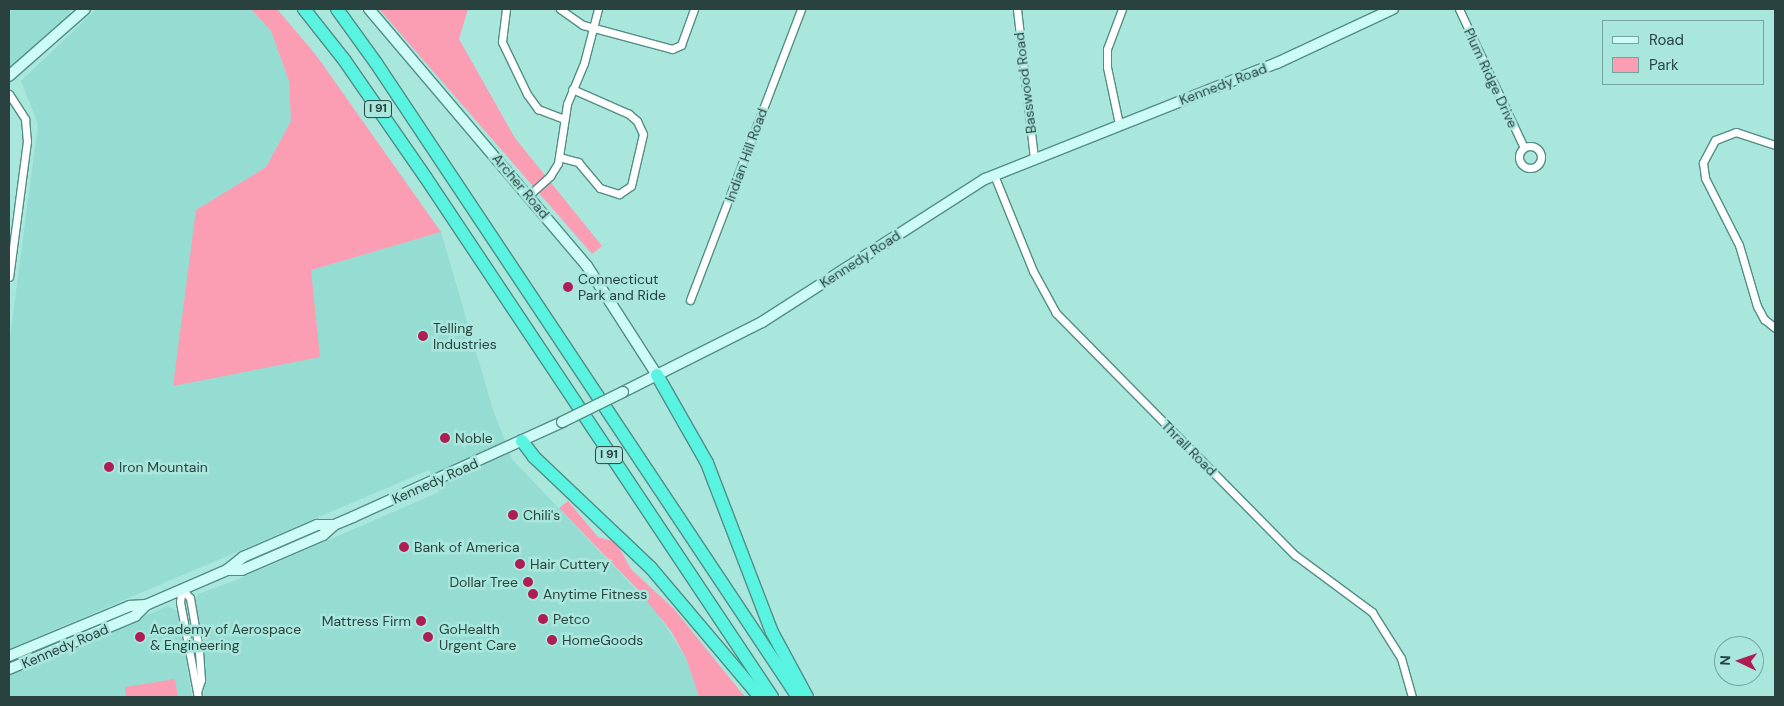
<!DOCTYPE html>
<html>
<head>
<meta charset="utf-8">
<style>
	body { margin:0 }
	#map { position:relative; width:1784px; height:706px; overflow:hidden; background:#a9e7dd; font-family:"DM Sans",sans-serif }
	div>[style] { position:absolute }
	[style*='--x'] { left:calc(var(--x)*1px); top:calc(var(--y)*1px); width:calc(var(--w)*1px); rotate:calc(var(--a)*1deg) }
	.built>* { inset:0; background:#95dcd2 }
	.green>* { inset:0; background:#fb9db3 }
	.roads { filter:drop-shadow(1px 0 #528e86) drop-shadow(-1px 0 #528e86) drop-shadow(0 1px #528e86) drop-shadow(0 -1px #528e86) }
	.street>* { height:7px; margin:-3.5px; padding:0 3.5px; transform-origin:3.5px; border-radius:3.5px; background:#fff }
	.street>.ring { margin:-3.5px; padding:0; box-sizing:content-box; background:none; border:7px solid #fff; border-radius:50% }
	.secondary>* { height:10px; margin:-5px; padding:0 5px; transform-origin:5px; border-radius:5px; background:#cdfbf6 }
	.highway>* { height:12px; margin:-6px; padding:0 6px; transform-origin:6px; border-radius:6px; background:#59f3e1 }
	.bridges { filter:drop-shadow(1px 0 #528e86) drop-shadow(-1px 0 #528e86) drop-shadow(0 1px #528e86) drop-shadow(0 -1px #528e86) }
	.secondary-bridge>* { height:10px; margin:-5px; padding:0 5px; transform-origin:5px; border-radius:5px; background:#cdfbf6 }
	.dots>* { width:14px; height:14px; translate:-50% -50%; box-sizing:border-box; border:2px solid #a9e7dd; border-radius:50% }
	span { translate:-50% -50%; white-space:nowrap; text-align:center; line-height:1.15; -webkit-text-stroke:5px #a9e7dd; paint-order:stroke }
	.shield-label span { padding:1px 4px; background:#a9e7dd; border:1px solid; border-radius:4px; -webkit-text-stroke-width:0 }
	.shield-label { font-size:12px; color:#29423f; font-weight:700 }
	.street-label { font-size:14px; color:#29423f }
	.poi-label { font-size:14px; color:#29423f }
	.left { translate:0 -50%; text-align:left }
	.right { translate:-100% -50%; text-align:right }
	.frame { position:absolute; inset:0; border:10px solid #29423f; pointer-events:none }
	.legend { position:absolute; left:1602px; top:20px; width:162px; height:65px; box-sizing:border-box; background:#a9e7dd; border:1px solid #76a59e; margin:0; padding:6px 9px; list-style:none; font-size:15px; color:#29423f }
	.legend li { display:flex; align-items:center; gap:10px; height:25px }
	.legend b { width:25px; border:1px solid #76a59e }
	.north { position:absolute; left:1714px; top:636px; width:50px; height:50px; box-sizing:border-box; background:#a9e7dd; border:1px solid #76a59e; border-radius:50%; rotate:273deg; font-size:14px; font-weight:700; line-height:20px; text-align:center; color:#29423f }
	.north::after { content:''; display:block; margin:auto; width:18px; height:22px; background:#ae1e55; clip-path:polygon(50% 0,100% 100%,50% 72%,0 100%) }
</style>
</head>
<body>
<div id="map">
	<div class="built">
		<div style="clip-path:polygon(9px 9px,68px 9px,72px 15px,9px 73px)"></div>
		<div style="clip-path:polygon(96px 9px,251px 9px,271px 31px,289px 81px,291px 121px,266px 167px,196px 210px,311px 270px,441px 232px,493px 410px,512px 459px,656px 611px,686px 658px,699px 697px,204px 697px,204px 662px,195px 603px,198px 594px,239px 579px,439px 492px,429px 470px,9px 649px,9px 345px,38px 124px,21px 81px)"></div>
		<div style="clip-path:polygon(168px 606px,178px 612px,192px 697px,9px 697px,9px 674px)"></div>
	</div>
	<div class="green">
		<div style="clip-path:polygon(251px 9px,277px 9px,316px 55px,441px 232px,311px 270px,320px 357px,173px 386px,196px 210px,266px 167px,291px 121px,289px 81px,271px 31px)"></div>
		<div style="clip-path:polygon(379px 9px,468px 9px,459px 39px,515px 138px,602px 246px,592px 254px)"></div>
		<div style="clip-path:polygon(568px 501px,598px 537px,616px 542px,631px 569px,674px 609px,745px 697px,699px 697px,686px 658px,671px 631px,638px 590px,559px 508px)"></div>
		<div style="clip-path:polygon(175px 679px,178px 697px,126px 697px,125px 687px)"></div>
	</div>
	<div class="roads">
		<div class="street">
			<div style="--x:506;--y:9;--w:33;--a:97"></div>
			<div style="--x:502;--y:42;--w:58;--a:64.3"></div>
			<div style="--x:527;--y:94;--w:19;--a:54"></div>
			<div style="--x:538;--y:109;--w:28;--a:21"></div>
			<div style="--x:560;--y:9;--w:28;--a:35"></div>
			<div style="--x:583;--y:25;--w:92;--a:15.1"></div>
			<div style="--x:672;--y:49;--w:10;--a:-24"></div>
			<div style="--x:681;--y:45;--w:38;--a:-70"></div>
			<div style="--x:1017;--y:9;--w:150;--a:83.5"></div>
			<div style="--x:1459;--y:9;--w:153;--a:64.9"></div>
			<div style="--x:9;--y:94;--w:30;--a:57"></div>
			<div style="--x:25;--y:119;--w:22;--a:85"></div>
			<div style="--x:27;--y:141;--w:137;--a:97.5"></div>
			<div style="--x:1119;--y:124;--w:58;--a:-101.9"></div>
			<div style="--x:1107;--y:67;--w:18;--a:-90"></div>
			<div style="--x:1107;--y:49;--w:43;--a:-69.4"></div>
			<div style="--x:1775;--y:145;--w:41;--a:-161.6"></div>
			<div style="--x:1736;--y:132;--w:22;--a:159"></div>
			<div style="--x:1715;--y:140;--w:26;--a:118"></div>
			<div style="--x:1703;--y:163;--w:15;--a:82"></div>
			<div style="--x:1705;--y:178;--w:75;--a:63.1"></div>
			<div style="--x:1739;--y:245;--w:64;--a:73.6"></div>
			<div style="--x:1757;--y:306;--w:15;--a:62"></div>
			<div style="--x:1764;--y:319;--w:14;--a:39"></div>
			<div class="ring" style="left:1519px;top:146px;width:15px;height:15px"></div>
			<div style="--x:559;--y:157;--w:20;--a:15"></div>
			<div style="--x:578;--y:162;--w:34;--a:50"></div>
			<div style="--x:600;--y:188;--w:20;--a:18"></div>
			<div style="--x:619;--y:194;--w:14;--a:-34"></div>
			<div style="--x:631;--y:186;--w:53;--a:-77"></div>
			<div style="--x:643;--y:134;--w:14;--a:-115"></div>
			<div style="--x:637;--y:121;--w:11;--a:-139"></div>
			<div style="--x:629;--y:114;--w:62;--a:-156.3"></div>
			<div style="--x:994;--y:175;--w:104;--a:67.9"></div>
			<div style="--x:1033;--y:271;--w:48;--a:61.3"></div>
			<div style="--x:1056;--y:313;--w:340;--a:45.4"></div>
			<div style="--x:1295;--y:555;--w:96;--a:36.5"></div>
			<div style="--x:1372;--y:612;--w:54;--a:57.8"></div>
			<div style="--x:1401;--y:658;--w:41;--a:74.2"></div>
			<div style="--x:528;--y:196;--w:30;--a:-42"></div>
			<div style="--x:550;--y:176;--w:15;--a:-58"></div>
			<div style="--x:558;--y:163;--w:60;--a:-81.3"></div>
			<div style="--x:567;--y:104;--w:44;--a:-67.5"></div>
			<div style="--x:584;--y:63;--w:56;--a:-75.5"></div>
			<div style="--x:690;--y:300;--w:311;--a:-69.1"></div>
			<div style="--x:197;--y:692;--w:13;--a:-72"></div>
			<div style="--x:201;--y:680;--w:30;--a:-94"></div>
			<div style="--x:199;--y:650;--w:53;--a:-99.8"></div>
			<div style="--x:190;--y:598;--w:12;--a:-132"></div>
			<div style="--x:182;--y:589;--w:13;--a:99"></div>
			<div style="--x:180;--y:602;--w:97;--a:79.3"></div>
		</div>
		<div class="secondary">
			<div style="--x:369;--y:9;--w:337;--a:49.7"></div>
			<div style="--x:587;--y:266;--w:130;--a:57.3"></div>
			<div style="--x:9;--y:76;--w:101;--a:-41.4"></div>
			<div style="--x:623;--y:392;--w:156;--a:-26.7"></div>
			<div style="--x:762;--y:322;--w:265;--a:-32.7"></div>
			<div style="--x:985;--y:179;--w:314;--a:-21.7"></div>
			<div style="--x:1277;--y:63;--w:128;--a:-25"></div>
			<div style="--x:227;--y:570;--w:21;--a:-39"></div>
			<div style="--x:243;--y:557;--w:81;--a:-23.4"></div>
			<div style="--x:317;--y:525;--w:17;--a:0"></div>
			<div style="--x:334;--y:525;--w:21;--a:-23"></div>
			<div style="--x:353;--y:517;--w:230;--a:-24.4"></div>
			<div style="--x:9;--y:656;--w:131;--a:-22.5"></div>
			<div style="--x:130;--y:606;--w:16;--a:-4"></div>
			<div style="--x:146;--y:605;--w:88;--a:-23.4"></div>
			<div style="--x:227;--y:570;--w:15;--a:0"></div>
			<div style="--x:242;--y:570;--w:88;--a:-23.4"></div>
			<div style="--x:323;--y:535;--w:15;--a:-42"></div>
			<div style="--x:9;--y:669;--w:137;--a:-22.8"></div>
			<div style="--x:135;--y:616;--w:16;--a:-45"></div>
		</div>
		<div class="highway">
			<div style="--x:304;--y:9;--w:66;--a:51.7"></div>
			<div style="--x:345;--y:61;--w:142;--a:55.3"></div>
			<div style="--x:426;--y:178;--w:624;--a:56.31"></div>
			<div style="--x:337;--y:9;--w:67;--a:54.2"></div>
			<div style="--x:376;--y:63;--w:762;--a:56.35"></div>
			<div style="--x:657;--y:375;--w:101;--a:60.4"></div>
			<div style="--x:707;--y:463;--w:181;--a:69"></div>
			<div style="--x:772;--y:632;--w:74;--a:61.7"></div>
			<div style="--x:522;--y:441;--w:20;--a:53"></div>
			<div style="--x:534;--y:457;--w:161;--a:43.5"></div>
			<div style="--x:651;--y:568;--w:169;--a:49.8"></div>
		</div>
	</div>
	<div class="bridges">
		<div class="secondary-bridge">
			<div style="--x:562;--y:422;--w:68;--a:-26.2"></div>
		</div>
	</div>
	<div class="dots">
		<div style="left:568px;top:287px;background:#ae1e55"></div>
		<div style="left:423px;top:336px;background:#ae1e55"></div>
		<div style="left:445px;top:438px;background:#ae1e55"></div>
		<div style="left:109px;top:467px;background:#ae1e55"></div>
		<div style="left:513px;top:515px;background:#ae1e55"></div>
		<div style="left:404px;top:547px;background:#ae1e55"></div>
		<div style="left:520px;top:564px;background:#ae1e55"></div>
		<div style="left:528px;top:582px;background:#ae1e55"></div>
		<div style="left:533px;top:594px;background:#ae1e55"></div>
		<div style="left:543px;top:619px;background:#ae1e55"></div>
		<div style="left:421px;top:621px;background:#ae1e55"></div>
		<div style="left:140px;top:637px;background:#ae1e55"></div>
		<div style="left:428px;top:637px;background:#ae1e55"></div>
		<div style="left:552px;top:640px;background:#ae1e55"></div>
	</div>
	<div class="shield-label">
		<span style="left:378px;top:109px">I 91</span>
		<span style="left:609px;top:455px">I 91</span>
	</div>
	<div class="street-label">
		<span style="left:1491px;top:78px;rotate:65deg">Plum Ridge Drive</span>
		<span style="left:1025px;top:83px;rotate:-97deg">Basswood Road</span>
		<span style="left:1223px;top:84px;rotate:-21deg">Kennedy Road</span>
		<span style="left:746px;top:155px;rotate:-70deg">Indian Hill Road</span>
		<span style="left:521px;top:186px;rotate:50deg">Archer Road</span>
		<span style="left:860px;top:259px;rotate:-33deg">Kennedy Road</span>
		<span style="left:1189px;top:448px;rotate:45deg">Thrall Road</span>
		<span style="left:435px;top:481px;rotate:-24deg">Kennedy Road</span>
		<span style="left:65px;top:646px;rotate:-23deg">Kennedy Road</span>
	</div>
	<div class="poi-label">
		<span class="left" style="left:578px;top:287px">Connecticut<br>Park and Ride</span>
		<span class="left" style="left:433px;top:336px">Telling<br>Industries</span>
		<span class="left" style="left:455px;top:438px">Noble</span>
		<span class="left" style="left:119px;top:467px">Iron Mountain</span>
		<span class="left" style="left:523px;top:515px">Chili's</span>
		<span class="left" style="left:414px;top:547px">Bank of America</span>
		<span class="left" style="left:530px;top:564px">Hair Cuttery</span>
		<span class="right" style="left:518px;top:582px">Dollar Tree</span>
		<span class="left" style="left:543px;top:594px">Anytime Fitness</span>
		<span class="left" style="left:553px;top:619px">Petco</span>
		<span class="right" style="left:411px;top:621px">Mattress Firm</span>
		<span class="left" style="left:150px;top:637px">Academy of Aerospace<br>&amp; Engineering</span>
		<span class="left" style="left:439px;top:637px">GoHealth<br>Urgent Care</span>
		<span class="left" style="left:562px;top:640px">HomeGoods</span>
	</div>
	<div class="frame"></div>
	<ul class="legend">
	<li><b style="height:6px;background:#cdfbf6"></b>Road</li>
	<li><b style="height:14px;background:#fb9db3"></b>Park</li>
	</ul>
	<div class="north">N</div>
</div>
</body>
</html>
